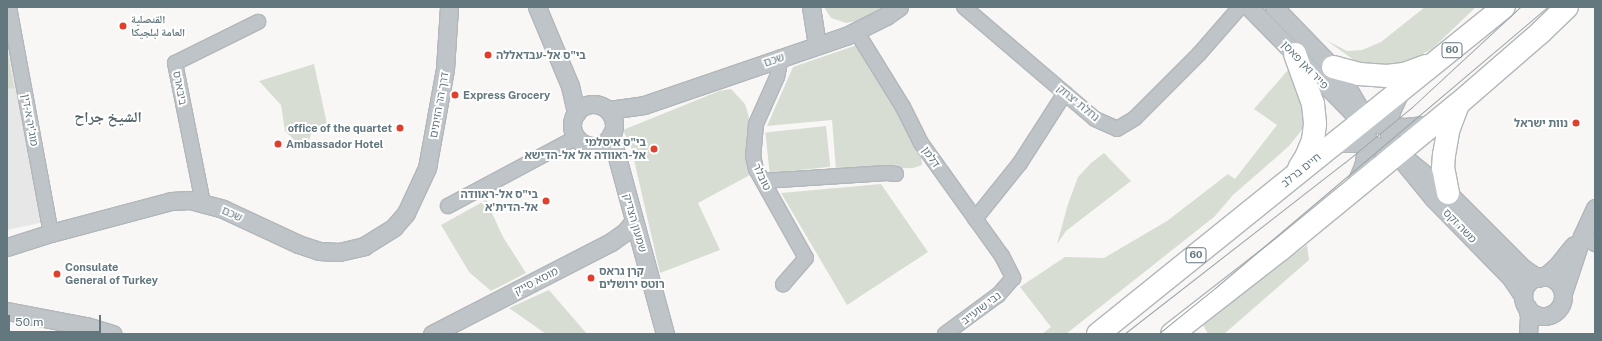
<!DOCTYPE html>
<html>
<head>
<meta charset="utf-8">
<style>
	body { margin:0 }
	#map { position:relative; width:1602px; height:341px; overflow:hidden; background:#f8f7f5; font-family:"Public Sans","Noto Naskh Arabic","Noto Sans Hebrew",sans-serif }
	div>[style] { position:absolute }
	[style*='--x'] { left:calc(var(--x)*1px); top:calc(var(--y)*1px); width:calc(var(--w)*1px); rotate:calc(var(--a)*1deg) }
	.built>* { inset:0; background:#e6e7e6 }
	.green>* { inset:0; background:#d8ddd4; transform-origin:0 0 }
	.roads { filter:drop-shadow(1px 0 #b2b7ba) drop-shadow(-1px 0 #b2b7ba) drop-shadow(0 1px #b2b7ba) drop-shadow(0 -1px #b2b7ba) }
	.minor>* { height:14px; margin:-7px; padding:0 7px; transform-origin:7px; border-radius:7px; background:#bec4c7 }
	.tertiary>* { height:17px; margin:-8.5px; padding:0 8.5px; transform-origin:8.5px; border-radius:8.5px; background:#bec4c7 }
	.tertiary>.ring { margin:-8.5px; padding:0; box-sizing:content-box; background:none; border:17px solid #bec4c7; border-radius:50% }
	.trunk>* { height:22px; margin:-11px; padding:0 11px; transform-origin:11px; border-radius:11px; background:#fff }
	.tram>* { height:1px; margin:-0.5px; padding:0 0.5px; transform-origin:0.5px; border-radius:0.5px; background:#9ea7ab }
	.dots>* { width:11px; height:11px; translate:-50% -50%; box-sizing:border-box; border:2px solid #fff; border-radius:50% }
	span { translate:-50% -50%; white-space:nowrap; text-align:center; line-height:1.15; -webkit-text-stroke:4px #fff; paint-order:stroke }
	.shield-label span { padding:1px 3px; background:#fff; border:1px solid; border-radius:3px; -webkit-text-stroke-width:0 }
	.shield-label { font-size:10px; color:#63777f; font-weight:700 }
	.poi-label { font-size:11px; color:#63777f; font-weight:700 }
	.left { translate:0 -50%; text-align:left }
	.right { translate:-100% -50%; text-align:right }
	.street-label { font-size:11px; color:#63777f }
	.district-label { font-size:15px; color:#55646b; font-weight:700 }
	.frame { position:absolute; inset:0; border:8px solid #63777f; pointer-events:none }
	.scale { position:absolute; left:8px; top:315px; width:93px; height:18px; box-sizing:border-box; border:2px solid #63777f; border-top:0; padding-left:5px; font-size:12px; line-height:14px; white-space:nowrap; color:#63777f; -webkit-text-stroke:3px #fff; paint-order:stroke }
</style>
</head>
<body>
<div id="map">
	<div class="built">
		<div style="clip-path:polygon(7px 22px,44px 222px,7px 230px)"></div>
	</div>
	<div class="green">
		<div style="clip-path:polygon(824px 7px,886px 7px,857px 21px,846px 23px,831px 18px)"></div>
		<div style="clip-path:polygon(1425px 7px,1476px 7px,1432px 49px,1402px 65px,1380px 68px,1361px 65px,1326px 40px,1347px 51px,1362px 50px,1381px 42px)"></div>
		<div style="clip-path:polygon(857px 45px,920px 146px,922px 165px,913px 168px,836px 170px,832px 120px,767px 126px,793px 67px)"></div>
		<div style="clip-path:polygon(7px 50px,14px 88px,7px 89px)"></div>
		<div style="clip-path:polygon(314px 64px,327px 124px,312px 131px,308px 144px,301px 147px,285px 131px,281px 105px,259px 81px)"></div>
		<div style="clip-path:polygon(1288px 70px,1300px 86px,1305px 126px,1289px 146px,1233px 195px,1214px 217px,1066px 334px,1042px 334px,1051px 327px,1020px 287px,1065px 257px,1104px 258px,1167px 221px,1228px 174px,1235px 179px,1277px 125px,1254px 109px)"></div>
		<div style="clip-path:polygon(731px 89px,745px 104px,749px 117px,746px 142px,750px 175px,698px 203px,720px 250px,660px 273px,631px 147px,623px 130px,719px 91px)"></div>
		<div style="left:826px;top:126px;width:41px;height:61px;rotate:84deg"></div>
		<div style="clip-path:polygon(1104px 153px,1131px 181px,1066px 231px,1057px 244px,1068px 204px,1078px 177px,1091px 163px)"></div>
		<div style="clip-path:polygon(881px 184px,928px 252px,847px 305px,781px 193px)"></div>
		<div style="clip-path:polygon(486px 200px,503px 237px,526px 273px,491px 291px,469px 272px,441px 225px)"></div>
		<div style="clip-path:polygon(1307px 245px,1309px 260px,1224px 334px,1208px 334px,1201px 321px)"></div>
		<div style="clip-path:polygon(549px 290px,587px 334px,546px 334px,509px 308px)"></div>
	</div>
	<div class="roads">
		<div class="minor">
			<div style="--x:9;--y:7;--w:230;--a:79.5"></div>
			<div style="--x:964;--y:7;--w:172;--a:40.5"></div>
			<div style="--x:1095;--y:119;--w:24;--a:24"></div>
			<div style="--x:1117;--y:129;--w:21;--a:-31"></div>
			<div style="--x:1135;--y:118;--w:91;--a:-45"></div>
			<div style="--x:1199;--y:54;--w:62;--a:-48.9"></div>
			<div style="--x:856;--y:31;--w:89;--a:58.3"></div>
			<div style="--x:903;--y:107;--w:40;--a:63.4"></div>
			<div style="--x:921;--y:143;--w:139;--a:54.4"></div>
			<div style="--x:1002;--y:256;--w:25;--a:63"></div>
			<div style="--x:1013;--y:278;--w:23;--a:131"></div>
			<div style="--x:998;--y:295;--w:66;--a:143.7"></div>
			<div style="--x:781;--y:57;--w:20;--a:101"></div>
			<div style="--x:777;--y:77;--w:51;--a:114.1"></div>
			<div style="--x:756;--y:124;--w:32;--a:95"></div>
			<div style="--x:753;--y:156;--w:13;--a:77"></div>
			<div style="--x:756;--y:169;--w:102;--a:60.7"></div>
			<div style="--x:806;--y:258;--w:35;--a:131"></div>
			<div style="--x:763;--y:181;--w:124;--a:-3.7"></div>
			<div style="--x:887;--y:173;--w:9;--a:6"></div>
			<div style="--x:203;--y:203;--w:143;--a:-101.3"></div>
			<div style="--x:175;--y:63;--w:93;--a:-26.3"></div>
			<div style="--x:448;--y:206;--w:146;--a:-28.1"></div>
			<div style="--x:975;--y:219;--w:72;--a:-51.2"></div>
			<div style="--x:1020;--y:163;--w:83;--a:-57.3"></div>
			<div style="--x:1582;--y:236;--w:15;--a:32"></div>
		</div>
		<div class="tertiary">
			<div style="--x:537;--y:7;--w:86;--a:67.3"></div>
			<div style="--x:570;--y:86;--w:28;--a:77"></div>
			<div style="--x:811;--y:7;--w:38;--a:81"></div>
			<div style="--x:1249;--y:7;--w:153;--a:45.5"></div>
			<div style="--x:1356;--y:116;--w:17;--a:24"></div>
			<div style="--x:1372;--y:123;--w:16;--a:11"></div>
			<div style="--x:1388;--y:126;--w:17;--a:3"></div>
			<div style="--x:1405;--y:127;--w:29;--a:-6"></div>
			<div style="--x:1274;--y:7;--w:95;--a:45.9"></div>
			<div style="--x:1340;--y:75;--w:42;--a:59.7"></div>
			<div style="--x:1361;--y:111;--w:18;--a:74"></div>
			<div style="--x:1366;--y:128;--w:16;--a:86"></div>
			<div style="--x:1367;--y:144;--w:22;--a:100"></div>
			<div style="--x:1363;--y:166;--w:25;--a:113"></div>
			<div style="--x:1400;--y:92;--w:21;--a:115"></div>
			<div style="--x:1391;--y:111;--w:15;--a:101"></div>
			<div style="--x:1388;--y:126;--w:14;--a:82"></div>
			<div style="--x:1390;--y:140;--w:16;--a:63"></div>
			<div style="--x:1397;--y:154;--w:57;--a:50.7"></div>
			<div style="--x:1433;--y:198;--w:112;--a:45.7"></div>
			<div style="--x:1511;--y:278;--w:22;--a:56"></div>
			<div class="ring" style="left:572px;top:104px;width:25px;height:25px"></div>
			<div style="--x:609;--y:110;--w:35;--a:-8"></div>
			<div style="--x:644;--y:105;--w:213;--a:-18.9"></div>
			<div style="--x:846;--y:36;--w:45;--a:-26.6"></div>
			<div style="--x:886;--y:16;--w:16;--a:-35"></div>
			<div style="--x:611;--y:135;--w:206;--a:74.8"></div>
			<div style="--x:1335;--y:143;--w:22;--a:0"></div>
			<div style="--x:1357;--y:143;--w:17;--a:7"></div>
			<div style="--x:1374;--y:145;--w:20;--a:20"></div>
			<div style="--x:1393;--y:152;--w:21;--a:31"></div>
			<div style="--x:1411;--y:163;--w:48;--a:39"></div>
			<div style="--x:1448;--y:193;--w:106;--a:45"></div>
			<div style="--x:1523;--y:268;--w:18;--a:34"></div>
			<div style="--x:7;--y:247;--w:46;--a:-17.7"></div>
			<div style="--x:51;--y:233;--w:124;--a:-14.9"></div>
			<div style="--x:171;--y:201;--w:19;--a:-3"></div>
			<div style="--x:190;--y:200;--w:34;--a:15"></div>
			<div style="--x:223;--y:209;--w:83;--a:25"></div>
			<div style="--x:298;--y:244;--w:22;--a:18"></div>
			<div style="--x:319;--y:251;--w:20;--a:3"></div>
			<div style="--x:339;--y:252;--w:26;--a:-13"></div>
			<div style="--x:364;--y:246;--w:36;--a:-32"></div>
			<div style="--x:394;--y:227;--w:18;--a:-49"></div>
			<div style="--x:406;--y:213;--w:50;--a:-65"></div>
			<div style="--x:427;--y:168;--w:101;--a:-79.7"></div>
			<div style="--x:445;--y:69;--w:62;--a:-86.3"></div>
			<div class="ring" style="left:1523px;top:276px;width:23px;height:23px"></div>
			<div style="--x:1544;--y:277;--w:16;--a:-40"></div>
			<div style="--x:1556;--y:267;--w:28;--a:-51"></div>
			<div style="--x:1563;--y:293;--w:60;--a:-71.6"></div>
			<div style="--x:1582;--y:236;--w:31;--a:-65"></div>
			<div style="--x:1527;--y:307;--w:9;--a:77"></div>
			<div style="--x:1529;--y:316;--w:18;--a:93"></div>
			<div style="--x:7;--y:311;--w:80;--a:10.8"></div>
			<div style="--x:86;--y:326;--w:28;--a:17"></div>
			<div style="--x:432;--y:334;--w:201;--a:-27.2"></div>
			<div style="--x:611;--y:242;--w:17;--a:-36"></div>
			<div style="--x:625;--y:232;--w:14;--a:-51"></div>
		</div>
		<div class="trunk">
			<div style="--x:1295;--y:54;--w:53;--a:70.2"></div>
			<div style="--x:1313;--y:104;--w:20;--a:84"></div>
			<div style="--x:1315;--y:124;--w:16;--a:97"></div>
			<div style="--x:1313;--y:140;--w:18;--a:112"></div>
			<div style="--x:1306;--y:157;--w:13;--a:122"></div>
			<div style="--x:1333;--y:67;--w:27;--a:15"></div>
			<div style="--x:1359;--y:74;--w:28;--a:4"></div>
			<div style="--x:1387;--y:76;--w:17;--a:-7"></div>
			<div style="--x:1404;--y:74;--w:23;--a:-20"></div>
			<div style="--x:1448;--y:193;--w:25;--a:-101"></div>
			<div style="--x:1443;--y:168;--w:13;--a:-86"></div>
			<div style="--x:1444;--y:155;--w:27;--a:-80"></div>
			<div style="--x:1449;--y:128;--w:25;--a:-69"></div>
			<div style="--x:1098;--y:334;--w:521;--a:-38.85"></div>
			<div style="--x:1172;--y:334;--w:137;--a:-37.9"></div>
			<div style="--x:1280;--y:250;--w:230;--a:-39.4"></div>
			<div style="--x:1458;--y:104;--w:110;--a:-40.9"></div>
			<div style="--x:1541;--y:32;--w:36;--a:-44"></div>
		</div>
	</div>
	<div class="tram">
		<div style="--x:1124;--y:334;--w:279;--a:-37.9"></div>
		<div style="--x:1344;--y:163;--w:87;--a:-39.4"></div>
		<div style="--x:1411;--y:108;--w:149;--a:-42.8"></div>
		<div style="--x:1158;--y:334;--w:73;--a:-38.9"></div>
		<div style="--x:1215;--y:288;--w:435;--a:-40.2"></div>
	</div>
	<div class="dots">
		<div style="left:123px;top:26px;background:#e03f2d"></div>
		<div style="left:488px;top:55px;background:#e03f2d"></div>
		<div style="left:455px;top:95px;background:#e03f2d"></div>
		<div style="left:1576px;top:123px;background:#e03f2d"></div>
		<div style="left:400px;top:128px;background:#e03f2d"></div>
		<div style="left:278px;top:144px;background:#e03f2d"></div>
		<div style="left:654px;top:149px;background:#e03f2d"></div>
		<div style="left:546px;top:201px;background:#e03f2d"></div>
		<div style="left:57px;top:274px;background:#e03f2d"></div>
		<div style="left:591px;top:278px;background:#e03f2d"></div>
	</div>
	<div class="shield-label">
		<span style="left:1452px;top:50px">60</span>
		<span style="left:1196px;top:255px">60</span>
	</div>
	<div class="poi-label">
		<span class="left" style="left:131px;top:26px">القنصلية<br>العامة لبلجيكا</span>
		<span class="left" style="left:496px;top:55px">בי"ס אל-עבדאללה</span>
		<span class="left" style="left:463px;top:95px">Express Grocery</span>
		<span class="right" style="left:1568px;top:123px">נוות ישראל</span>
		<span class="right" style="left:392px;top:128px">office of the quartet</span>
		<span class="right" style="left:646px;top:149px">בי"ס איסלמי<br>אל-ראוודה אל אל-הדישא</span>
		<span class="left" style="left:286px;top:144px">Ambassador Hotel</span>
		<span class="right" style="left:538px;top:201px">בי"ס אל-ראוודה<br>אל-הדית'א</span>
		<span class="left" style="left:65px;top:274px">Consulate<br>General of Turkey</span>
		<span class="left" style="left:599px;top:278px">קרן גראס<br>רוטס ירושלים</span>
	</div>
	<div class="street-label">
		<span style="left:774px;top:60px;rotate:-19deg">שכם</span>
		<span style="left:1305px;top:65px;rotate:46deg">פייר ואן פאסן</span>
		<span style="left:180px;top:88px;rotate:79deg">ביבארס</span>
		<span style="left:1078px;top:103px;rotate:39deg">נחלת יצחק</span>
		<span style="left:439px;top:105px;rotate:-80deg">דרך הר הזיתים</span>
		<span style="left:30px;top:120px;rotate:80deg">מוג'יר א-דין</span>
		<span style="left:931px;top:157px;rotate:55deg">דלמן</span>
		<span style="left:1301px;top:170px;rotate:-39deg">חיים ברלב</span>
		<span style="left:762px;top:177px;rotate:65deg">טובלר</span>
		<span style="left:232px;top:214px;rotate:24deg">שכם</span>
		<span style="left:635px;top:223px;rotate:74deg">שמעון הצדיק</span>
		<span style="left:1460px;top:226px;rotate:46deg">משה זקס</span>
		<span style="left:536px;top:281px;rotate:-27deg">מוסא סייק</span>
		<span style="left:981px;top:308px;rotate:-37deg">נבי שועייב</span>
	</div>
	<div class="district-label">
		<span style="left:108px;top:117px">الشيخ جراح</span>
	</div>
	<div class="frame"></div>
	<div class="scale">50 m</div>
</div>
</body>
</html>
